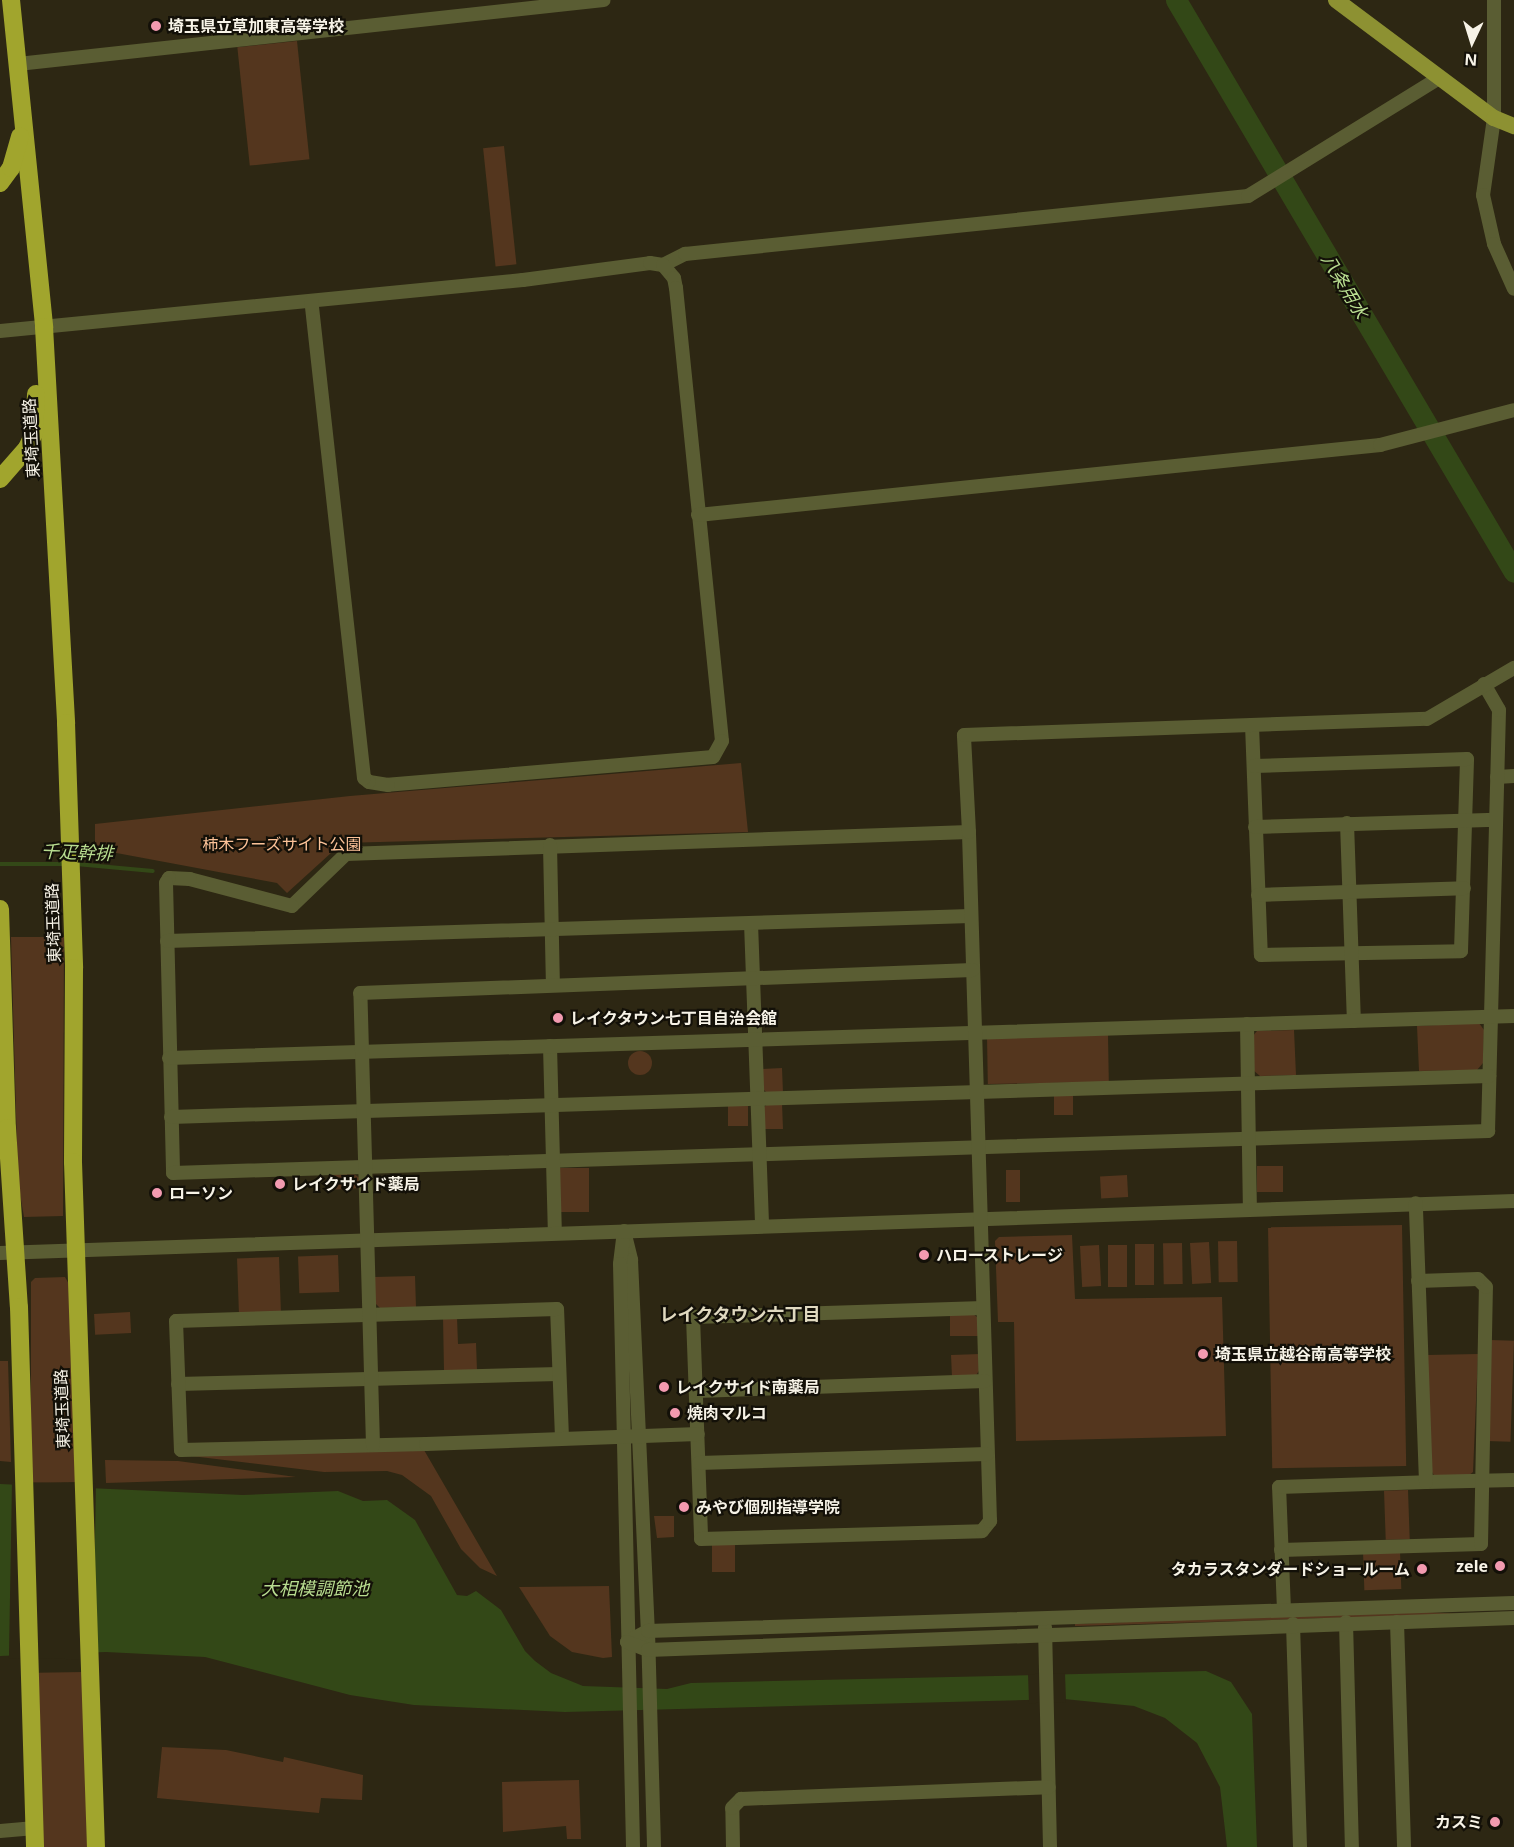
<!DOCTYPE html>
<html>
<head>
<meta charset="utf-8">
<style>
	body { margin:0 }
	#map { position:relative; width:1514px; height:1847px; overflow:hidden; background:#2d2713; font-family:"Noto Sans","Noto Sans JP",sans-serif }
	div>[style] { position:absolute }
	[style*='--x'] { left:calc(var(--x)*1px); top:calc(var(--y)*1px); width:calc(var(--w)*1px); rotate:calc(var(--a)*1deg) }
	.green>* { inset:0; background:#54361e; transform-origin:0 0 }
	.round { border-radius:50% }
	.water>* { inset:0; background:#334817 }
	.pier>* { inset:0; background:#2d2713; transform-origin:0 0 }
	.stream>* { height:4px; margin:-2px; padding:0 2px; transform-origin:2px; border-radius:2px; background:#334817 }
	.river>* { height:21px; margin:-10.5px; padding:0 10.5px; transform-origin:10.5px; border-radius:10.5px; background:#334817 }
	.minor>* { height:14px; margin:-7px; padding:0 7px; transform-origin:7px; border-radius:7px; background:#5a5d33 }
	.major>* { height:16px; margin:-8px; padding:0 8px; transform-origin:8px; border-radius:8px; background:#8d9132 }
	.highway>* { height:18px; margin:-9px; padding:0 9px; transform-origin:9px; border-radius:9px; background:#a1a52d }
	.dots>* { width:16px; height:16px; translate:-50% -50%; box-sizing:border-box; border:3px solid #131008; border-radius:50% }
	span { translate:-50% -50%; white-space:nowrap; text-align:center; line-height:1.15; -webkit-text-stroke:4.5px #131008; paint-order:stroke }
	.poi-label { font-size:16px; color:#f7f3e7; font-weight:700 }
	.left { translate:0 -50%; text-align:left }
	.right { translate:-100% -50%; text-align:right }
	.street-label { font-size:16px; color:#f7f3e7 }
	.park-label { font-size:16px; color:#fcc298 }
	.water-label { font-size:18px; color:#b8dd90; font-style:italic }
	.neighbourhood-label { font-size:18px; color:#e0d9c0; font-weight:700 }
	.north { position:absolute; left:1442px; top:12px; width:60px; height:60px; -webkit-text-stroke:4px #131008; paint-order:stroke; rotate:184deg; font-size:16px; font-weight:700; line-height:24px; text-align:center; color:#f7f3e7 }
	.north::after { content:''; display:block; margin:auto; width:21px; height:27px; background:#f7f3e7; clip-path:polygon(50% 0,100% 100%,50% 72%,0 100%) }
</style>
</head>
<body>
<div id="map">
	<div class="green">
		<div style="left:297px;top:41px;width:119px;height:60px;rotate:84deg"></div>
		<div style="left:504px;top:146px;width:119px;height:21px;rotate:84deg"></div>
		<div style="clip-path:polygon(741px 763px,748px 832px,342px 843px,287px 893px,277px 883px,95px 849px,95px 824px,350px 796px)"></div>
		<div style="clip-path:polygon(11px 937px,64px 937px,63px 1216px,24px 1217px,18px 1183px)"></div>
		<div style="clip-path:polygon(1479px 1023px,1484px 1030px,1483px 1063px,1477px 1070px,1419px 1071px,1417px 1026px)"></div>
		<div style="clip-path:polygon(1294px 1030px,1296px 1075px,1260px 1076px,1253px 1070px,1252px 1037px,1257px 1031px)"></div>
		<div style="left:1108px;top:1035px;width:47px;height:121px;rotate:89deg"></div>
		<div class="round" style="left:628px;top:1051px;width:24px;height:24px"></div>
		<div style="clip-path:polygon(782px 1068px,783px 1093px,767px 1093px,763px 1089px,762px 1069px)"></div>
		<div style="left:1054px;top:1094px;width:19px;height:21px"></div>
		<div style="clip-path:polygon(769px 1103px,782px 1103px,783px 1129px,763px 1129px,763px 1108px)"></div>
		<div style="left:728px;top:1106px;width:20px;height:20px"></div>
		<div style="left:1257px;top:1166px;width:26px;height:26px"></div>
		<div style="left:559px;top:1168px;width:30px;height:44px"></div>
		<div style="left:1006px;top:1170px;width:14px;height:32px"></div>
		<div style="clip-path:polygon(330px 1174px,354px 1174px,361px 1179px,361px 1188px,330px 1190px)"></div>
		<div style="left:1127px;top:1175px;width:22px;height:27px;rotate:87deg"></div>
		<div style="left:1402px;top:1225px;width:241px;height:134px;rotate:89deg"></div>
		<div style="clip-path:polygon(1072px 1235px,1075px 1299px,1222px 1297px,1226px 1436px,1016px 1441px,1014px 1322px,998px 1322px,995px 1241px,999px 1237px)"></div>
		<div style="left:1237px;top:1241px;width:41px;height:19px;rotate:89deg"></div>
		<div style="left:1209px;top:1242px;width:41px;height:19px;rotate:87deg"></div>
		<div style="left:1182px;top:1243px;width:41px;height:19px;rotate:89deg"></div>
		<div style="left:1135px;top:1244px;width:19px;height:41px"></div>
		<div style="left:1099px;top:1245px;width:41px;height:19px;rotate:87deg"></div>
		<div style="left:1108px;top:1245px;width:19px;height:42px"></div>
		<div style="left:338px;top:1255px;width:37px;height:40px;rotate:88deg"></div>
		<div style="left:279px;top:1257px;width:55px;height:42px;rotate:88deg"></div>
		<div style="clip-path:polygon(415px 1276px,416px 1307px,380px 1308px,375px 1303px,374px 1277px)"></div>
		<div style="clip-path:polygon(65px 1277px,70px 1286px,77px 1482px,31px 1483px,31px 1282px,35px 1278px)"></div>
		<div style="left:130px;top:1312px;width:21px;height:36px;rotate:87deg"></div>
		<div style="clip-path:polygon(972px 1313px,978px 1318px,979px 1336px,950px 1336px,950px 1314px)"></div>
		<div style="clip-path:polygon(443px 1317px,457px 1317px,458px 1344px,476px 1343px,477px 1371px,444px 1371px)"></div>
		<div style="left:1490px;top:1340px;width:24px;height:101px;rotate:2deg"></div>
		<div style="clip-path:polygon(980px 1354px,980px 1369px,975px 1377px,952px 1377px,951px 1355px)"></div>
		<div style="clip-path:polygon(1478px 1354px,1473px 1472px,1468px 1476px,1435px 1477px,1432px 1472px,1427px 1355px)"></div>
		<div style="clip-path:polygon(0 1361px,8px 1361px,11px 1462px,0 1461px)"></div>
		<div style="clip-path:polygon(424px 1450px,497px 1576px,480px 1568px,461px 1549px,431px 1496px,402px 1475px,387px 1471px,324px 1472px,191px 1456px)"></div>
		<div style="clip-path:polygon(105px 1460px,178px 1461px,296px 1477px,106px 1483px)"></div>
		<div style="left:1408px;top:1490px;width:49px;height:24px;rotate:88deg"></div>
		<div style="clip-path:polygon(654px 1516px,674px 1516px,674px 1537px,657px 1538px)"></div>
		<div style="left:712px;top:1543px;width:23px;height:29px"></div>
		<div style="left:1400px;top:1551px;width:38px;height:37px;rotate:88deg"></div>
		<div style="clip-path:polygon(609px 1586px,612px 1657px,603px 1658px,572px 1652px,550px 1636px,519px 1587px)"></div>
		<div style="clip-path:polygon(1410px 1611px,1462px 1614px,1075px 1626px,1075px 1624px)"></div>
		<div style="left:84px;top:1672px;width:175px;height:47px;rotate:89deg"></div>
		<div style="clip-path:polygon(162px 1747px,226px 1750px,283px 1762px,284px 1757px,363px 1775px,362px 1800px,321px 1798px,319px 1813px,157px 1798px)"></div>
		<div style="clip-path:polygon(579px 1780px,581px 1839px,567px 1839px,566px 1826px,503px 1832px,502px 1782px)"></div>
	</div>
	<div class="water">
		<div style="clip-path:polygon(0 1484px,243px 1495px,338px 1491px,363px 1501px,387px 1500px,415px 1520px,457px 1595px,467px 1596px,476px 1591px,501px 1610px,525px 1651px,535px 1661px,551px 1673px,583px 1686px,667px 1689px,691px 1683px,1206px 1671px,1231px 1682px,1252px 1714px,1257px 1847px,1227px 1847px,1220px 1787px,1197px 1743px,1165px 1718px,1134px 1706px,1064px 1699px,565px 1712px,414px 1705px,350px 1695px,205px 1657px,106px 1652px,0 1656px)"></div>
	</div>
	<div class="pier">
		<div style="left:12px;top:1482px;width:84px;height:176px;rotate:1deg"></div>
		<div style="left:1065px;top:1673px;width:29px;height:37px;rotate:88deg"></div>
	</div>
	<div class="stream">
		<div style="--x:0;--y:864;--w:66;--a:0"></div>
		<div style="--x:76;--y:864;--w:77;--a:5.2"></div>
	</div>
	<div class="river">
		<div style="--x:1176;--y:0;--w:664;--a:59.42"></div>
	</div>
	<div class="minor">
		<div style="--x:1494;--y:0;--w:118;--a:90"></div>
		<div style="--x:1494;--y:118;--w:78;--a:98.1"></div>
		<div style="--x:1483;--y:195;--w:50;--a:77.3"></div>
		<div style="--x:1494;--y:244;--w:49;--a:66"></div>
		<div style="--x:18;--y:64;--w:589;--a:-6.23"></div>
		<div style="--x:663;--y:265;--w:25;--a:-27"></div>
		<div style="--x:685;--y:254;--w:566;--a:-5.88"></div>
		<div style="--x:1248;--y:196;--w:225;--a:-31.7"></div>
		<div style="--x:0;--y:331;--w:525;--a:-5.57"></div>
		<div style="--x:523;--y:280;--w:128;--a:-7.6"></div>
		<div style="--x:650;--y:263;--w:13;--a:9"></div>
		<div style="--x:663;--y:265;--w:17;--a:50"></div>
		<div style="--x:674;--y:278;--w:10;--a:79"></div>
		<div style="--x:676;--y:288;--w:455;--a:84.2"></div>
		<div style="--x:722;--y:741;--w:18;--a:119"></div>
		<div style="--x:713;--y:757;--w:326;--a:175.1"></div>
		<div style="--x:388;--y:785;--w:19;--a:-171"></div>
		<div style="--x:369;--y:782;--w:6;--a:-141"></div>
		<div style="--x:364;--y:778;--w:480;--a:-96.3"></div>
		<div style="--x:698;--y:515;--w:686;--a:-5.86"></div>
		<div style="--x:1380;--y:445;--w:138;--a:-14.6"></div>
		<div style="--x:1252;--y:725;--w:230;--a:87.8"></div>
		<div style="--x:1261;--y:955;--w:200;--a:-1.1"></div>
		<div style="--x:1461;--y:951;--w:192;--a:-88.2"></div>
		<div style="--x:1467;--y:759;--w:213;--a:178.1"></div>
		<div style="--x:1497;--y:777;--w:17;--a:-3"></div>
		<div style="--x:1347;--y:823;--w:198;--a:88"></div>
		<div style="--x:1255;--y:827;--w:241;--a:-1.7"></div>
		<div style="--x:969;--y:832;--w:623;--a:177.98"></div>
		<div style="--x:346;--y:854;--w:75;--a:136.1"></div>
		<div style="--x:292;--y:906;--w:106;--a:-165.2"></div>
		<div style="--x:190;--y:879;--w:21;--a:-177"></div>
		<div style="--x:169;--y:878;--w:6;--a:121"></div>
		<div style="--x:166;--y:883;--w:290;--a:88.6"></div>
		<div style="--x:173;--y:1173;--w:1316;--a:-1.83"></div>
		<div style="--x:1488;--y:1131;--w:421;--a:-88.5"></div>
		<div style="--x:1499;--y:710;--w:30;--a:-120"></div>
		<div style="--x:550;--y:845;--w:140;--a:88.8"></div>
		<div style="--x:1258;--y:895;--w:206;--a:-1.9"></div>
		<div style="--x:751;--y:923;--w:302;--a:87.9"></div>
		<div style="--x:167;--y:941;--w:804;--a:-1.78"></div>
		<div style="--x:1247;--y:1024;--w:184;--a:89.1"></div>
		<div style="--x:550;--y:1046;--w:187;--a:88.5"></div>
		<div style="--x:169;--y:1058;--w:1346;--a:-1.79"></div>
		<div style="--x:171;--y:1117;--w:1319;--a:-1.78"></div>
		<div style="--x:624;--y:1231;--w:30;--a:76"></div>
		<div style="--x:631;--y:1260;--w:371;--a:87.4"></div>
		<div style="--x:648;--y:1631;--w:216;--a:88.4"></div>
		<div style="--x:623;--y:1239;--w:25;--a:97"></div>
		<div style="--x:620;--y:1264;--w:583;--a:88.72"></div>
		<div style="--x:0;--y:1253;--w:1515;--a:-1.97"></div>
		<div style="--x:983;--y:1308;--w:290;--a:178.2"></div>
		<div style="--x:693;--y:1317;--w:222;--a:87.9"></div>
		<div style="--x:701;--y:1539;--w:281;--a:-1.6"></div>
		<div style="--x:982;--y:1531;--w:13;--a:-51"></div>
		<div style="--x:990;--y:1521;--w:689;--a:-91.75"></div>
		<div style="--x:969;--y:832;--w:97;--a:-93"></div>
		<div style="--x:964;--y:735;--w:463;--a:-2"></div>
		<div style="--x:1427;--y:719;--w:101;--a:-30.4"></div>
		<div style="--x:178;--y:1384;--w:381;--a:-1.5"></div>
		<div style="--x:696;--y:1391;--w:289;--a:-2"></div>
		<div style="--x:562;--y:1438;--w:129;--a:-92.2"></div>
		<div style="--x:557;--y:1309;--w:381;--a:178.2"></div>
		<div style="--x:176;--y:1321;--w:129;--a:87.8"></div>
		<div style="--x:181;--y:1450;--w:245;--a:-1.4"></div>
		<div style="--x:426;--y:1444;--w:272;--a:-2.1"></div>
		<div style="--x:373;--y:1445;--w:452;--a:-91.6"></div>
		<div style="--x:360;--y:993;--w:613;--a:-2.15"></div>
		<div style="--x:699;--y:1463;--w:288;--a:-1.8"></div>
		<div style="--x:1426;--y:1482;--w:88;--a:-1.3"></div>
		<div style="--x:1281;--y:1550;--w:200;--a:-1.7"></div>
		<div style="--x:1481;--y:1544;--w:257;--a:-88.9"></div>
		<div style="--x:1486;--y:1287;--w:11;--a:-135"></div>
		<div style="--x:1478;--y:1279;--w:60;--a:178.1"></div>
		<div style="--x:1284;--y:1610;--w:123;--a:-92.3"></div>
		<div style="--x:1279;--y:1487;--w:147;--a:-1.9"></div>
		<div style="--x:1426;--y:1482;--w:279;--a:-92.1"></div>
		<div style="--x:1346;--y:1622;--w:225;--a:88.5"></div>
		<div style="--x:1397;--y:1622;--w:225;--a:88.2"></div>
		<div style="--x:1293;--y:1624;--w:223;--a:88.2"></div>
		<div style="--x:1045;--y:1627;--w:220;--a:88.7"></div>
		<div style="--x:627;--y:1642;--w:24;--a:-28"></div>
		<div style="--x:648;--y:1631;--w:866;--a:-1.85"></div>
		<div style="--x:627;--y:1642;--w:22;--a:21"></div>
		<div style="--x:648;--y:1650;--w:867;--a:-2.12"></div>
		<div style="--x:0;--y:1831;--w:35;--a:-5"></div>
		<div style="--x:733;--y:1847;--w:39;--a:-91"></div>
		<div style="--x:732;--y:1808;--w:13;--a:-45"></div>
		<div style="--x:741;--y:1799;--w:308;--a:-2.2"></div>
	</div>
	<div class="major">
		<div style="--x:1336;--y:0;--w:197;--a:36.8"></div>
		<div style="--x:1494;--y:118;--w:22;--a:22"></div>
	</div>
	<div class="highway">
		<div style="--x:11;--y:0;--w:329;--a:84.2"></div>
		<div style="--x:44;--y:327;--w:397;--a:86.8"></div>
		<div style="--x:66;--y:723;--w:245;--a:88.1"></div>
		<div style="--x:74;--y:968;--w:194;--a:90.3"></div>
		<div style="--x:73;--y:1162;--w:685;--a:88.08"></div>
		<div style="--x:0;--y:183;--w:19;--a:-54"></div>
		<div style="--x:11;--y:168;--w:33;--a:-74"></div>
		<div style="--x:0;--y:479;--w:41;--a:-48.9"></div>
		<div style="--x:27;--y:448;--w:17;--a:-65"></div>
		<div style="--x:34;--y:433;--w:39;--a:-87"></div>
		<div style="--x:0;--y:909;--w:219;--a:88.2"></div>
		<div style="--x:7;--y:1128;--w:179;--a:86.2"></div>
		<div style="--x:19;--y:1307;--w:540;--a:88.3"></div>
	</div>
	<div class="dots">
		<div style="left:156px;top:26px;background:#f29ab0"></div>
		<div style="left:558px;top:1018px;background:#f29ab0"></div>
		<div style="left:280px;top:1184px;background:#f29ab0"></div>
		<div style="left:157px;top:1193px;background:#f29ab0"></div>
		<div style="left:924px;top:1255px;background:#f29ab0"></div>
		<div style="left:1203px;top:1354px;background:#f29ab0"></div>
		<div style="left:664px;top:1387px;background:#f29ab0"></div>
		<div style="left:675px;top:1413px;background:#f29ab0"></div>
		<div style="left:684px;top:1507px;background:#f29ab0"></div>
		<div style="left:1500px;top:1566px;background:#f29ab0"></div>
		<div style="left:1422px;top:1569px;background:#f29ab0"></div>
		<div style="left:1495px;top:1822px;background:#f29ab0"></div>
	</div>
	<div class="poi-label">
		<span class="left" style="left:168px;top:26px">埼玉県立草加東高等学校</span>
		<span class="left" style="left:570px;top:1018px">レイクタウン七丁目自治会館</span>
		<span class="left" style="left:292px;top:1184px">レイクサイド薬局</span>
		<span class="left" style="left:169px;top:1193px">ローソン</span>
		<span class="left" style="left:936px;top:1255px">ハローストレージ</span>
		<span class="left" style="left:1215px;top:1354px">埼玉県立越谷南高等学校</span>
		<span class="left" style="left:676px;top:1387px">レイクサイド南薬局</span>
		<span class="left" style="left:687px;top:1413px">焼肉マルコ</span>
		<span class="left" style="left:696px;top:1507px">みやび個別指導学院</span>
		<span class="right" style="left:1488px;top:1566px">zele</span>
		<span class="right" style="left:1410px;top:1569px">タカラスタンダードショールーム</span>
		<span class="right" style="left:1483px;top:1822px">カスミ</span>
	</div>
	<div class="street-label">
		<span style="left:31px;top:438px;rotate:-93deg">東埼玉道路</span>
		<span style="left:53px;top:923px;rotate:-92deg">東埼玉道路</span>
		<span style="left:62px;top:1409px;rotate:-92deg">東埼玉道路</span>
	</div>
	<div class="park-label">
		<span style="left:282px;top:844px">柿木フーズサイト公園</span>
	</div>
	<div class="water-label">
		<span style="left:1345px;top:286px;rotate:59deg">八条用水</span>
		<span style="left:77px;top:852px;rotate:2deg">千疋幹排</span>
		<span style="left:315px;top:1588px">大相模調節池</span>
	</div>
	<div class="neighbourhood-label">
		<span style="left:740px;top:1314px">レイクタウン六丁目</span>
	</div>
	<div class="north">N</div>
</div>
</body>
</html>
